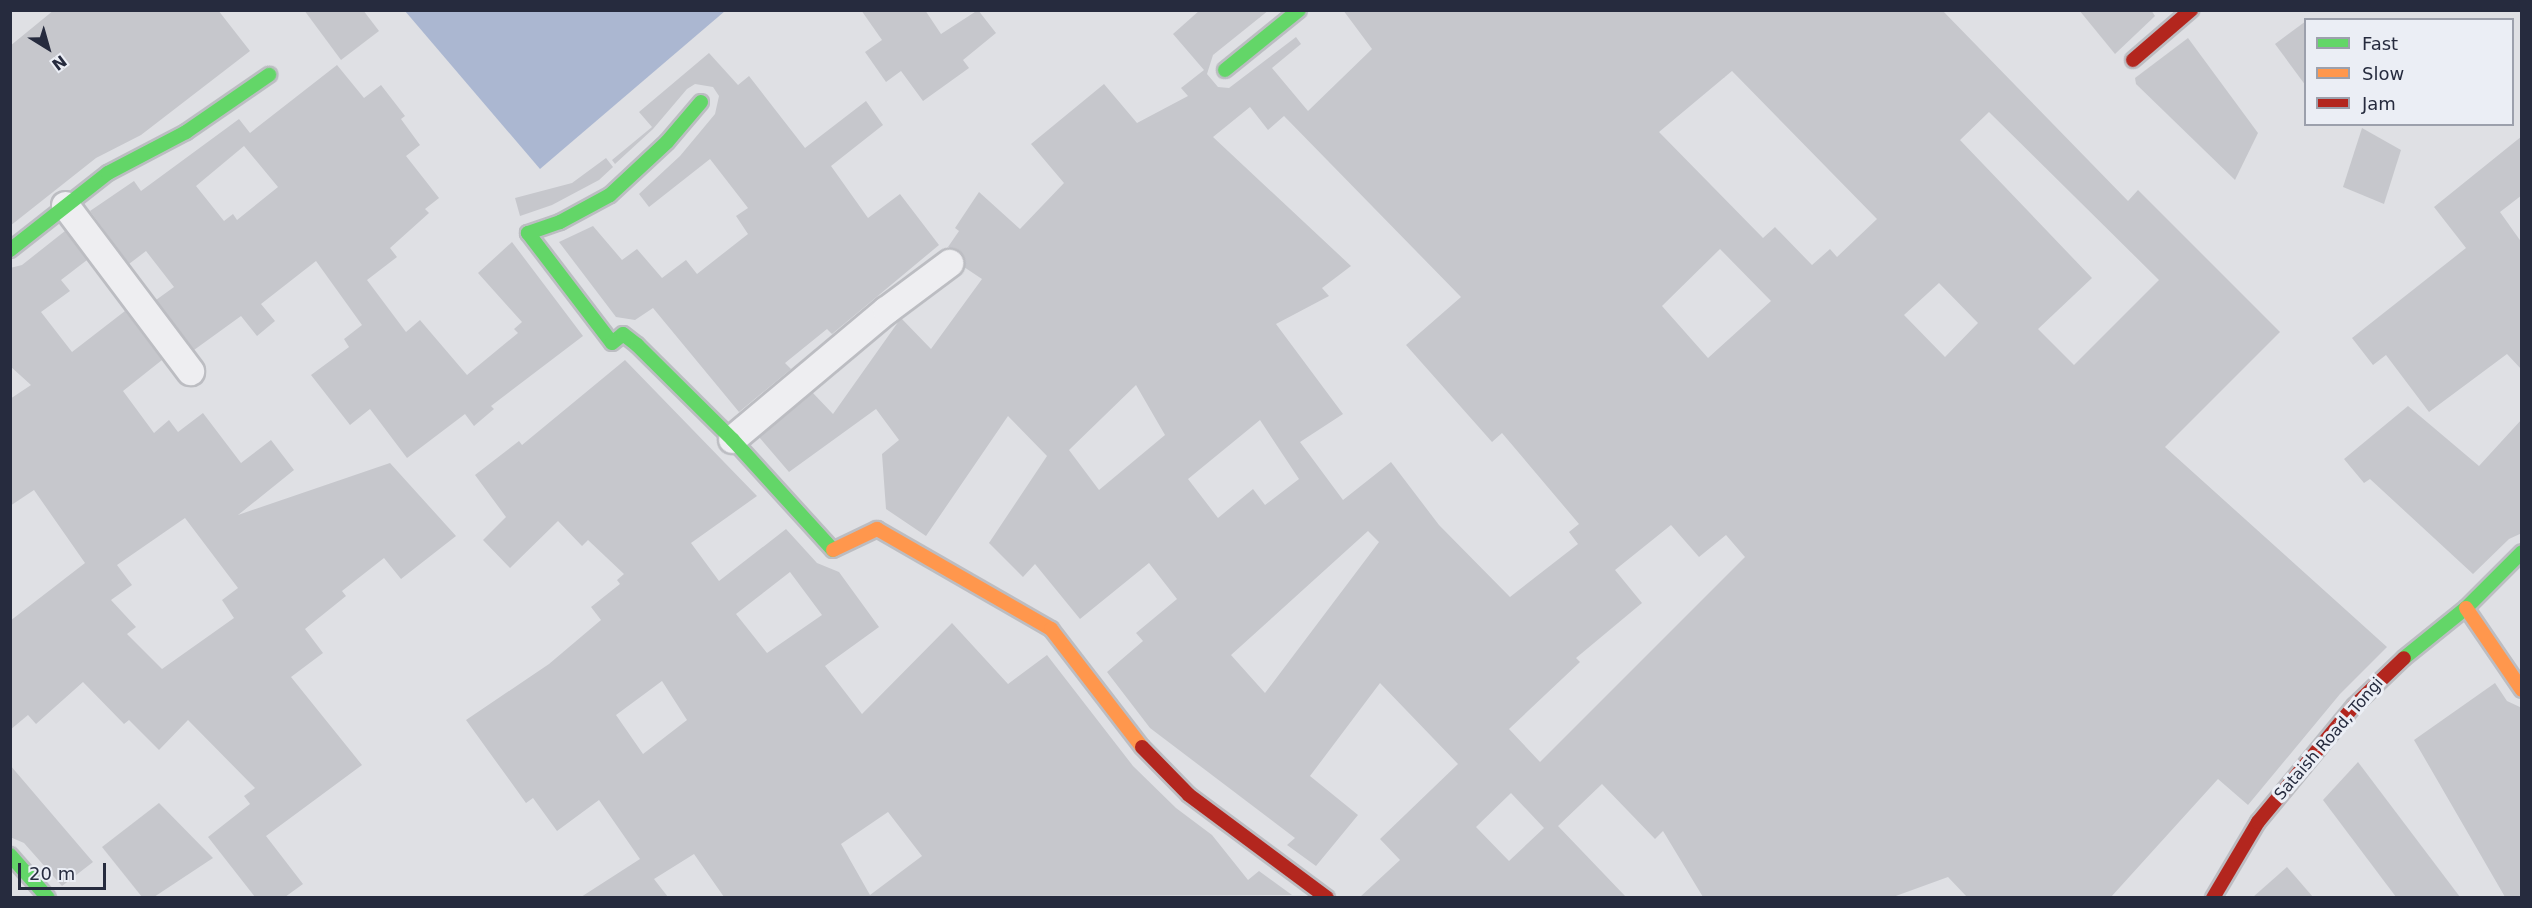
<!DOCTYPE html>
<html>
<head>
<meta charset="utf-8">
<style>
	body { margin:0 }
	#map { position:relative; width:2532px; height:908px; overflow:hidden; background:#dfe0e4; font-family:"DejaVu Sans",sans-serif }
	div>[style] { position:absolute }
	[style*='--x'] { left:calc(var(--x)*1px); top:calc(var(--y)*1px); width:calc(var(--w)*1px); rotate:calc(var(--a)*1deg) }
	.water>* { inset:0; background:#abb7d1 }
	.building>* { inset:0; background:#c6c7cc }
	.roads { filter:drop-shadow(2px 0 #bcbdc2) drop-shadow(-2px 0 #bcbdc2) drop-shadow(0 2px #bcbdc2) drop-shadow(0 -2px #bcbdc2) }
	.street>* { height:27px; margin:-13.5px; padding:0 13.5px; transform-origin:13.5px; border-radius:13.5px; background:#eeeef1 }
	.fast>* { height:14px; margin:-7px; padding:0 7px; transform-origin:7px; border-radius:7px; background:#63d668 }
	.slow>* { height:14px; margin:-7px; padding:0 7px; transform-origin:7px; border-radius:7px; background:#ff974d }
	.jam>* { height:14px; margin:-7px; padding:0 7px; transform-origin:7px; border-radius:7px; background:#b3261e }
	span { translate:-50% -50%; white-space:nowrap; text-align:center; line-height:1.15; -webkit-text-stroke:6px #ebeef5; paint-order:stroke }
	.street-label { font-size:16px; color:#262b3e }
	.frame { position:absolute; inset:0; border:12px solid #262b3e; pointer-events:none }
	.legend { position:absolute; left:2304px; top:18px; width:210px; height:108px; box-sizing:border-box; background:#ebeef5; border:2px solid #9ca0ac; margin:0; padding:8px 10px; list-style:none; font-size:18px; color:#262b3e }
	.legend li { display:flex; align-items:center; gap:12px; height:30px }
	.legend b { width:30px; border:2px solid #9ca0ac }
	.north { position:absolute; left:18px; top:18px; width:60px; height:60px; -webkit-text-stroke:4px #ebeef5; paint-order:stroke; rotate:143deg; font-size:16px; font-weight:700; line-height:24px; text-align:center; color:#262b3e }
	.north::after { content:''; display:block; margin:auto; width:21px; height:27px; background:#262b3e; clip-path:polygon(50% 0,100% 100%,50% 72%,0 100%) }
	.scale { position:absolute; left:18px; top:863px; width:88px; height:27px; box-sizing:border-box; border:3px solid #262b3e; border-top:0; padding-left:8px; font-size:18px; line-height:21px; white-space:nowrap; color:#262b3e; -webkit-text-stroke:4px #ebeef5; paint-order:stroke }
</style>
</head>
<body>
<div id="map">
	<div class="water">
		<div style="clip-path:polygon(405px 11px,725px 11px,540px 169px)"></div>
	</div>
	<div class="building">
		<div style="clip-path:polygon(54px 10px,218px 10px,250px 51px,141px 135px,96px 158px,10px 226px,10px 46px)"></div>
		<div style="clip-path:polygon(304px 10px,363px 10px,379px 31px,341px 60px)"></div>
		<div style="clip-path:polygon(861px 10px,925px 10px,941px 34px,978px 10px,996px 33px,963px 60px,969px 68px,923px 101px,901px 71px,886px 82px,865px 52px,882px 40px)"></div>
		<div style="clip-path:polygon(evenodd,1200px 10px,1269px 10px,1213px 55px,1207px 74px,1218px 87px,1229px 88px,1296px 37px,1301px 44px,1272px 68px,1308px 111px,1372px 49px,1343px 10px,1942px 10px,2128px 201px,2138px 190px,2280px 332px,2165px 447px,2387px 647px,2340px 694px,2248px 805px,2218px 779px,2111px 897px,1967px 897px,1948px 877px,1893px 897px,1703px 897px,1663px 831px,1655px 839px,1602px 784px,1558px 826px,1626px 897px,1360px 897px,1400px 860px,1380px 839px,1458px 764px,1380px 683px,1310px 776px,1358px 815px,1316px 866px,1287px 845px,1295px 838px,1150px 728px,1107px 672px,1143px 641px,1136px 633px,1177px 599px,1149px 563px,1080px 619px,1035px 564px,1023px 577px,989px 543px,1047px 456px,1008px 416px,926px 536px,886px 509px,882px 454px,899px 440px,876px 409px,789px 472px,759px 437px,812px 392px,833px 414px,901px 318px,931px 349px,982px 279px,964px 267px,961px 253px,948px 247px,959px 231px,955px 228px,979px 192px,1020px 229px,1064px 183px,1031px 144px,1104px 84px,1137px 123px,1188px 96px,1181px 88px,1204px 70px,1173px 34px,1200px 10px,1732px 71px,1877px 219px,1837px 257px,1830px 249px,1812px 265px,1775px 227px,1763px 238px,1659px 132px,1732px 71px,1200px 10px,1250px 107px,1268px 130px,1284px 116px,1461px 297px,1406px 345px,1492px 442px,1502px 433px,1579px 524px,1569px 532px,1578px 544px,1510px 597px,1439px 525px,1391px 462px,1343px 500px,1300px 442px,1343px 414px,1276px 324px,1329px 296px,1322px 288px,1351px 266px,1213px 137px,1250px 107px,1200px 10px,1989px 112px,2159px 280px,2074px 365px,2038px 329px,2092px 278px,1960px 140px,1989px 112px,1200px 10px,1720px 249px,1771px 301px,1708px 358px,1662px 306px,1720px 249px,1200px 10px,1939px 283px,1978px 323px,1945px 357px,1904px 315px,1939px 283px,1200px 10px,1136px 385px,1165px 435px,1099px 490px,1069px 450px,1136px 385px,1200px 10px,1260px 420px,1299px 479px,1265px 505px,1253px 489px,1218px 518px,1188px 479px,1260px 420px,1200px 10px,1671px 525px,1699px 557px,1726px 535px,1745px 557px,1540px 762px,1509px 729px,1580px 662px,1576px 658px,1642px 603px,1615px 570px,1671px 525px,1200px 10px,1368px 531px,1379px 542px,1265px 693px,1231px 655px,1368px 531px,1200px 10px,1511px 793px,1544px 828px,1509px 861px,1476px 827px,1511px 793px)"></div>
		<div style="clip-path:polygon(2079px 10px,2151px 10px,2155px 16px,2115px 54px)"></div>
		<div style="clip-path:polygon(2306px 21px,2306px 86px,2275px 44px)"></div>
		<div style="clip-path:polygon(2188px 38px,2258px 133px,2235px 180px,2136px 84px,2135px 78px)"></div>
		<div style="clip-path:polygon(709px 53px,738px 85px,749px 76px,805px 148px,866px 101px,883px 125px,831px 166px,868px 218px,900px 194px,939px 245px,832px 334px,827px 329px,785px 363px,791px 369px,739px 412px,653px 308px,635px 320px,616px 317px,559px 242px,593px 226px,622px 260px,637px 249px,662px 278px,686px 260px,697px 274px,748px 234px,736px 216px,748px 208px,710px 159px,649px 207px,639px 194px,680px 156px,715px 114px,719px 96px,713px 87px,695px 84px,687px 89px,653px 129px,615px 164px,612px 160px,652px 127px,639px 112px)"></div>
		<div style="clip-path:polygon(evenodd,337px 65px,364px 98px,381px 85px,405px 116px,401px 119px,420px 145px,406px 156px,439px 198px,425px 209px,429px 213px,390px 248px,397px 257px,367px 280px,406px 332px,420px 320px,467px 375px,518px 333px,514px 329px,522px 322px,478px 273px,512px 242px,583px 336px,491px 406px,494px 409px,474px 426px,465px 414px,407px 458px,370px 409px,350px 425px,311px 375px,349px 347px,344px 339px,362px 325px,316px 261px,261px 304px,275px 321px,257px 336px,241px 316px,194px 350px,156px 300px,174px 287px,146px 251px,129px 264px,90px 211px,134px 181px,141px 191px,239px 119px,250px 133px,337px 65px,244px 146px,278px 187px,237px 220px,233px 214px,224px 221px,196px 186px,244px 146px)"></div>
		<div style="clip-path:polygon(2362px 128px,2401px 150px,2384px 204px,2343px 187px)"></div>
		<div style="clip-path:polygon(2522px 136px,2522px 195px,2500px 212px,2522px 243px,2522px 370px,2507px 354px,2429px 412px,2386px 355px,2373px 365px,2352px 338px,2466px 248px,2434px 207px)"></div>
		<div style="clip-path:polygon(606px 158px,613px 167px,599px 180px,552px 205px,520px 216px,515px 198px,572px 183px)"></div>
		<div style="clip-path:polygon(evenodd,65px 231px,87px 260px,61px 280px,70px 291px,41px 312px,72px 352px,125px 311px,162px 360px,123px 391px,154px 433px,169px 420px,178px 432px,203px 413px,241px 463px,271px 440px,294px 470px,238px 515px,390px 463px,456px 536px,401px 579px,384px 558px,342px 591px,346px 596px,305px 629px,323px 653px,291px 677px,362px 765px,266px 836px,303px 884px,285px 897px,255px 897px,208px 837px,250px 804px,244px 796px,255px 788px,188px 720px,159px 750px,129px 720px,124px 724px,83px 682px,36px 724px,28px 715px,10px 730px,10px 621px,85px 563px,34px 490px,10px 506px,10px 399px,31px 385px,10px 366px,10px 268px,22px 265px,65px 231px,185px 518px,238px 588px,222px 600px,234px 618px,162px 669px,127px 634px,136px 627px,111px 600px,132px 585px,117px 565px,185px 518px)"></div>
		<div style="clip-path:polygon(evenodd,625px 360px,757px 496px,691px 543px,719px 581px,786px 529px,817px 563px,839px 572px,879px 627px,825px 666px,862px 714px,952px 623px,1008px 684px,1047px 655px,1133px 766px,1176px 808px,1212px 835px,1248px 880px,1259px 871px,1292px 895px,724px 897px,694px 854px,654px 879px,668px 897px,581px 897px,640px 859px,599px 800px,557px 831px,533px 798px,526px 803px,466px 720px,549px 664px,601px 620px,591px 607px,620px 584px,617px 580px,624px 574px,588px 540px,582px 546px,558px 521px,510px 568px,483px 540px,506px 517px,475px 475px,519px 441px,522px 445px,625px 360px,790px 572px,822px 615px,767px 653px,736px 614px,790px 572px,625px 360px,662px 681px,687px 720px,643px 754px,616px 715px,662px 681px,625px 360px,888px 812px,922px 856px,870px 895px,841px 844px,888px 812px)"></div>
		<div style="clip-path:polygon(2408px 406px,2479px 466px,2522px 419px,2522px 533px,2509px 539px,2473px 574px,2370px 479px,2364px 483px,2344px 459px)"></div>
		<div style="clip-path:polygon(2495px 683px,2507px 701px,2522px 708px,2522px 897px,2505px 897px,2414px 740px)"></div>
		<div style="clip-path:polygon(2358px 762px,2460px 897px,2396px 897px,2323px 800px)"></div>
		<div style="clip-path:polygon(10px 765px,93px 862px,62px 886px,24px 843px,10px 837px)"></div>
		<div style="clip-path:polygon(159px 803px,213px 858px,154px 897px,142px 897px,102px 847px)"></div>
		<div style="clip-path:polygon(2287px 867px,2313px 897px,2253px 897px)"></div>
	</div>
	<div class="roads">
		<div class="street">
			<div style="--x:65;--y:205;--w:208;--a:53"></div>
			<div style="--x:732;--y:439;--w:201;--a:-40"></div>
			<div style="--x:886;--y:310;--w:79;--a:-36.7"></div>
		</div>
		<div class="fast">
			<div style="--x:1225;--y:70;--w:95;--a:-39"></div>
			<div style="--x:701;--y:102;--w:52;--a:130.4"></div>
			<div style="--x:667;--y:142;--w:78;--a:137.1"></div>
			<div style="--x:610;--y:195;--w:57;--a:151.6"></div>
			<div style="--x:560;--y:222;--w:34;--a:161"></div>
			<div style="--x:528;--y:233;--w:138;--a:52.6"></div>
			<div style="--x:612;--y:343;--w:14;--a:-39"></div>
			<div style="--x:623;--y:334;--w:18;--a:38"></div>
			<div style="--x:637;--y:345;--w:134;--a:44.7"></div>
			<div style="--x:732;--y:439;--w:150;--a:47.7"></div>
			<div style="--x:10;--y:250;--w:125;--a:-38.2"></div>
			<div style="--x:108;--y:173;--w:88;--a:-27.7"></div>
			<div style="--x:186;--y:132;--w:101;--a:-34.5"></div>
			<div style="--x:2404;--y:658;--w:80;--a:-38.9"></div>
			<div style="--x:2466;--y:608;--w:79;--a:-45"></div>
			<div style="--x:10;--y:855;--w:57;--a:48.5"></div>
		</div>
		<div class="slow">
			<div style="--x:833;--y:550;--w:49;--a:-25.5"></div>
			<div style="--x:877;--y:529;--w:201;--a:29.9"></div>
			<div style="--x:1051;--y:629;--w:149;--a:52.4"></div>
			<div style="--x:2466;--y:608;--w:99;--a:55.7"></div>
		</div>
		<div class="jam">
			<div style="--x:2133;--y:60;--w:77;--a:-40.8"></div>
			<div style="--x:1142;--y:747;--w:67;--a:45.6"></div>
			<div style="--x:1189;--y:795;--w:172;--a:36.7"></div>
			<div style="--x:2213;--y:898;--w:88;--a:-59.4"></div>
			<div style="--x:2258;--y:822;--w:151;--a:-50.4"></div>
			<div style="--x:2354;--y:706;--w:69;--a:-43.8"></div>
		</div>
	</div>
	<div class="street-label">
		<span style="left:2329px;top:739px;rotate:-49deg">Sataish Road, Tongi</span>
	</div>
	<div class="frame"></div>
	<ul class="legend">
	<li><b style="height:8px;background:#63d668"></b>Fast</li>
	<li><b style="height:8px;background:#ff974d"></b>Slow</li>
	<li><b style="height:8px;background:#b3261e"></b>Jam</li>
	</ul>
	<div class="north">N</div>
	<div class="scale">20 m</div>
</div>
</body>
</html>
